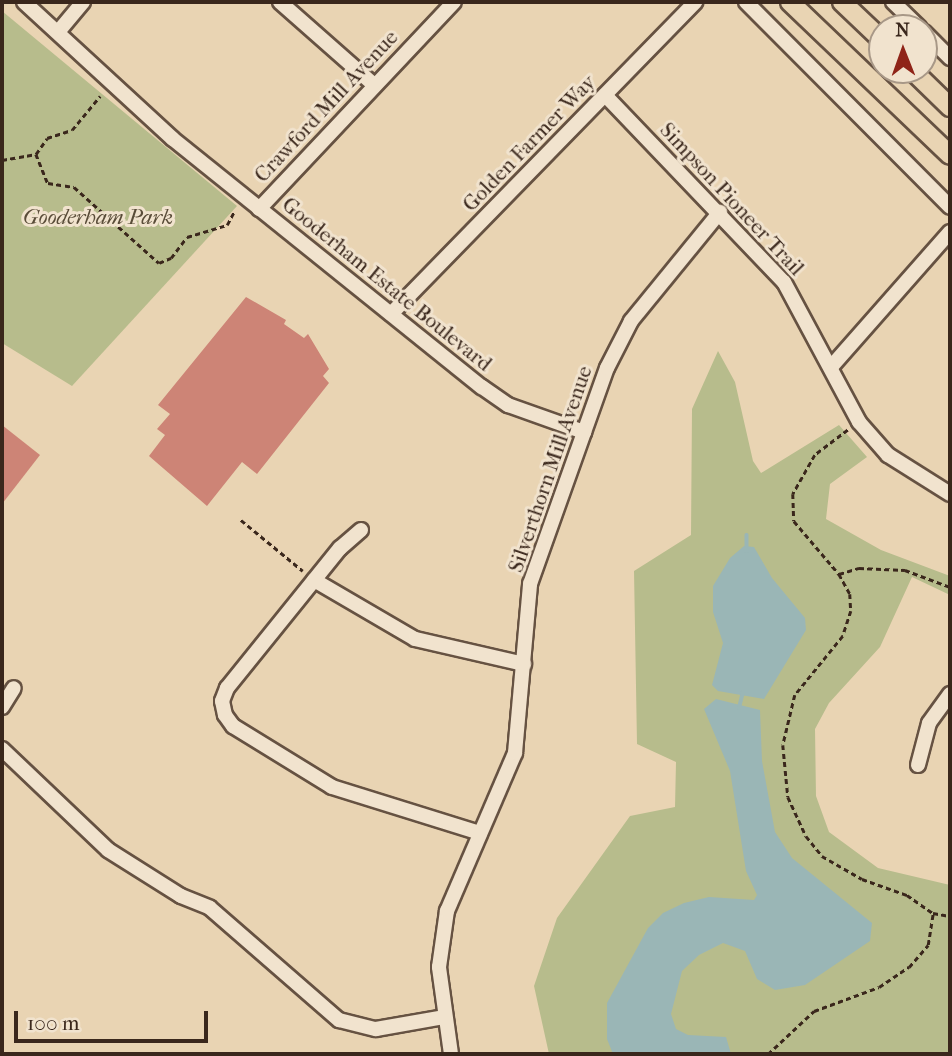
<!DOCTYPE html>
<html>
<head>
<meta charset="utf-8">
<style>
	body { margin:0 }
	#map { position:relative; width:952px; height:1056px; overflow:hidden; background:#e9d4b3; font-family:"IM FELL French Canon",serif }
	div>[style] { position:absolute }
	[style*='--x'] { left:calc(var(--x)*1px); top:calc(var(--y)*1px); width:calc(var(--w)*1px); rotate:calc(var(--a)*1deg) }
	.green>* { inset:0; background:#b7bc8c }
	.water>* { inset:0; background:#9ab6b6 }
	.stream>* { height:3.5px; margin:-1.75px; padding:0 1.75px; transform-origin:1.75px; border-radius:1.75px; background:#9ab6b6 }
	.building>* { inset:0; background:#cd8476 }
	.path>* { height:2.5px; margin-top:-1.25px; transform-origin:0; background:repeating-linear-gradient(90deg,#3a271c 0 5px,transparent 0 8.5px) }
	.roads { filter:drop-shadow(2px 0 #665242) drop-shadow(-2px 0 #665242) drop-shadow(0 2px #665242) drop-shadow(0 -2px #665242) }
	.minor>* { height:14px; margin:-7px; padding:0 7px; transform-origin:7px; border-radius:7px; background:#f1e3ce }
	.major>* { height:18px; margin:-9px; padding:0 9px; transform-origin:9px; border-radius:9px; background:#e9d4b3 }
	span { translate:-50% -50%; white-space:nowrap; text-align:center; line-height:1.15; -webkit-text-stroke:6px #f1e3ce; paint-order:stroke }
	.street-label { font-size:21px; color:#3a271c }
	.park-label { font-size:21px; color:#594c38; font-style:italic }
	.frame { position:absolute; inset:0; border:4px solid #3a271c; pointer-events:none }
	.north { position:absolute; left:868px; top:14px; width:70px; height:70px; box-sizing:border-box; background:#f1e3ce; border:2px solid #a89887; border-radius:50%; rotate:359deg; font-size:19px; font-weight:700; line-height:28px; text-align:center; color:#3a271c }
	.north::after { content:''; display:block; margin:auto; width:24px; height:32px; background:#8f2418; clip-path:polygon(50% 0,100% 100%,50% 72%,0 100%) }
	.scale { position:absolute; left:14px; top:1011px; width:194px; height:32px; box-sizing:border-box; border:4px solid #3a271c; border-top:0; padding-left:9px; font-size:21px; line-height:24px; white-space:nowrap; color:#3a271c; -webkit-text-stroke:5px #f1e3ce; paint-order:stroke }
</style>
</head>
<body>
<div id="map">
	<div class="green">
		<div style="clip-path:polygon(2px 11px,237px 206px,72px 386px,2px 343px)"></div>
		<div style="clip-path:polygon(718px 351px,735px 382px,753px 461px,761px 473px,839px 425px,867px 457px,830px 484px,826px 519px,881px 550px,950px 576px,950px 595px,912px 577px,880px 647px,829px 703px,815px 729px,816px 796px,829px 832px,878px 868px,950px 885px,950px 1054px,549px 1054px,534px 986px,557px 918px,630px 816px,675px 807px,676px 762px,637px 744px,634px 571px,691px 535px,692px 409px)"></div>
	</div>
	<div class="water">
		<div style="clip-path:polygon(744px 546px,754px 547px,772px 578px,805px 618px,806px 630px,764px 699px,718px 691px,712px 685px,723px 643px,713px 612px,713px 586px,730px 558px)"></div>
		<div style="clip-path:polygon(716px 699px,760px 710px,762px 761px,775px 832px,792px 858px,872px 923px,870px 941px,805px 985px,775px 990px,757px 979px,745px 951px,723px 943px,699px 955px,682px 971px,671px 1014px,676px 1029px,688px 1035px,726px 1037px,731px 1054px,613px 1054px,607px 1039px,607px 1003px,648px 928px,663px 913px,684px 903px,709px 897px,754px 900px,757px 895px,746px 871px,730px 771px,704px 709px)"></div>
	</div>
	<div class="stream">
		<div style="--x:747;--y:535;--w:16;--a:90"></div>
		<div style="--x:739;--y:708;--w:16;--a:-76"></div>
	</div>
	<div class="building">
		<div style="clip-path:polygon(246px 297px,286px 320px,284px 324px,304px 338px,308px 334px,329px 369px,323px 376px,329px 383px,257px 474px,242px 462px,207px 506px,149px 456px,165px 435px,157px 429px,170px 414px,158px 405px)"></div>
		<div style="clip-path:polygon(2px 425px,40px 455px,2px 504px)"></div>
	</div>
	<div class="path">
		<div style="--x:36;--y:154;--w:31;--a:68"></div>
		<div style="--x:48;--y:183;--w:26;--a:9"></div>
		<div style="--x:74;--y:187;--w:114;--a:41.8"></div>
		<div style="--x:159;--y:263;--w:13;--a:-23"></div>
		<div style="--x:171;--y:258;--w:26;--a:-53"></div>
		<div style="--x:187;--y:237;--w:42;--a:-16.7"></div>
		<div style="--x:227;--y:225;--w:15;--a:-62"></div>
		<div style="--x:2;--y:160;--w:35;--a:-10"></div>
		<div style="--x:36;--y:154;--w:19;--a:-55"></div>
		<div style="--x:47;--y:138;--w:26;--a:-18"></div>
		<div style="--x:72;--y:130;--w:44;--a:-50.5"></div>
		<div style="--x:848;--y:430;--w:41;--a:142.9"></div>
		<div style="--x:815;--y:455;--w:45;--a:119.4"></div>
		<div style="--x:793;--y:494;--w:27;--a:88"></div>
		<div style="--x:794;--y:521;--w:70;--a:49.7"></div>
		<div style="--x:839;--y:574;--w:23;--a:61"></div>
		<div style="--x:850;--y:594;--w:17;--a:87"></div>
		<div style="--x:851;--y:611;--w:26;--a:108"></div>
		<div style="--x:843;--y:636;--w:76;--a:129.1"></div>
		<div style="--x:795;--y:695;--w:51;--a:103.5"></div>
		<div style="--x:783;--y:745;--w:52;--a:84.5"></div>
		<div style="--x:788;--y:797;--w:43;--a:65.2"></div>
		<div style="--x:806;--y:836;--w:26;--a:51"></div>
		<div style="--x:822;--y:856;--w:46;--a:29.9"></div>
		<div style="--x:862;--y:879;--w:48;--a:19.6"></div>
		<div style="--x:907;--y:895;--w:32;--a:35"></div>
		<div style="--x:933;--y:913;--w:17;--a:10"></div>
		<div style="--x:241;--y:520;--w:80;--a:39.4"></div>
		<div style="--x:839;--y:574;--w:21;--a:-17"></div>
		<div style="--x:859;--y:568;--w:46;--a:2.5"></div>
		<div style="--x:905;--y:570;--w:48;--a:20.7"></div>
		<div style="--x:768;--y:1054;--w:63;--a:-43.1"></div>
		<div style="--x:814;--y:1011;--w:69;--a:-20.3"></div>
		<div style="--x:879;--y:987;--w:36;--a:-34"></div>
		<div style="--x:909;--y:967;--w:29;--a:-49"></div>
		<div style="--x:928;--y:945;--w:32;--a:-81"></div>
	</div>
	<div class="roads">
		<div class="minor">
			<div style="--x:24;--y:2;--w:202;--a:42.6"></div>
			<div style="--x:173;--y:139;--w:396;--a:38.8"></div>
			<div style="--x:482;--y:387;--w:32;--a:35"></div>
			<div style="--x:508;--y:405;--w:81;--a:19.6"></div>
			<div style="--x:280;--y:2;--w:124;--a:41.4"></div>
			<div style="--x:746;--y:2;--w:289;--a:45.1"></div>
			<div style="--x:893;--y:2;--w:37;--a:44"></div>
			<div style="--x:58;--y:32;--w:39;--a:-50"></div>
			<div style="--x:924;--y:32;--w:37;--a:45"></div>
			<div style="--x:605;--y:95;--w:259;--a:46.3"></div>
			<div style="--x:784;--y:282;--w:159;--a:61.8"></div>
			<div style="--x:859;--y:422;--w:44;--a:48.7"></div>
			<div style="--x:888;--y:455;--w:73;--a:32.2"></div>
			<div style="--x:259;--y:209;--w:284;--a:-46.7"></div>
			<div style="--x:391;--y:314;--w:436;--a:-45.7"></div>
			<div style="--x:831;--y:367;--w:180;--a:-48.6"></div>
			<div style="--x:361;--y:530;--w:28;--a:139"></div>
			<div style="--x:340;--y:548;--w:180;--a:128.9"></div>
			<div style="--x:227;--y:688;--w:14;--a:111"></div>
			<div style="--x:222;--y:701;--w:14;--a:78"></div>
			<div style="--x:225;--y:715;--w:14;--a:54"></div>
			<div style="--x:233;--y:726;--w:116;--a:31.6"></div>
			<div style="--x:332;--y:787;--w:155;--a:17.3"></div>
			<div style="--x:314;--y:580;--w:117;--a:30.3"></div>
			<div style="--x:415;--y:639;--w:112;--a:12.9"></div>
			<div style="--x:2;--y:707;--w:22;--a:-58"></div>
			<div style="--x:2;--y:749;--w:146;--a:43.6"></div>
			<div style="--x:108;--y:850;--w:86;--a:32.2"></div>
			<div style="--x:181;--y:896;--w:31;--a:22"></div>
			<div style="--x:210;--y:908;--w:171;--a:41"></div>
			<div style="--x:339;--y:1020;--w:38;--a:14"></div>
			<div style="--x:376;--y:1029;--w:70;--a:-9.9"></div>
			<div style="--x:918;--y:765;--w:43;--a:-75.3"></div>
			<div style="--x:929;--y:723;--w:36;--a:-54"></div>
			<div style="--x:451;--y:1054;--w:88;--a:-97.9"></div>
			<div style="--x:439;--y:967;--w:57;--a:-81.9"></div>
			<div style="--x:447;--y:911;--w:172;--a:-66.7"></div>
			<div style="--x:515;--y:753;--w:170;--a:-84.9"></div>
			<div style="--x:530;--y:584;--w:229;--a:-70.4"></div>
			<div style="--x:607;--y:368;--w:53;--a:-62.9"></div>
			<div style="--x:631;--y:321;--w:141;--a:-50.8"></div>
		</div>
		<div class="major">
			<div style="--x:790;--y:2;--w:221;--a:43.7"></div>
			<div style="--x:842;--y:2;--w:55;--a:43.5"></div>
			<div style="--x:912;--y:70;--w:53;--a:44.2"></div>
		</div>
	</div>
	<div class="street-label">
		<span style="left:326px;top:106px;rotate:-47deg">Crawford Mill Avenue</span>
		<span style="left:529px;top:143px;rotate:-46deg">Golden Farmer Way</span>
		<span style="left:732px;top:199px;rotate:47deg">Simpson Pioneer Trail</span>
		<span style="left:387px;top:284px;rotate:39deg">Gooderham Estate Boulevard</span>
		<span style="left:550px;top:469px;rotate:-71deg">Silverthorn Mill Avenue</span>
	</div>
	<div class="park-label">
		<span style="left:98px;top:217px">Gooderham Park</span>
	</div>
	<div class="frame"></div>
	<div class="north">N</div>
	<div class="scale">100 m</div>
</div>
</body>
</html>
